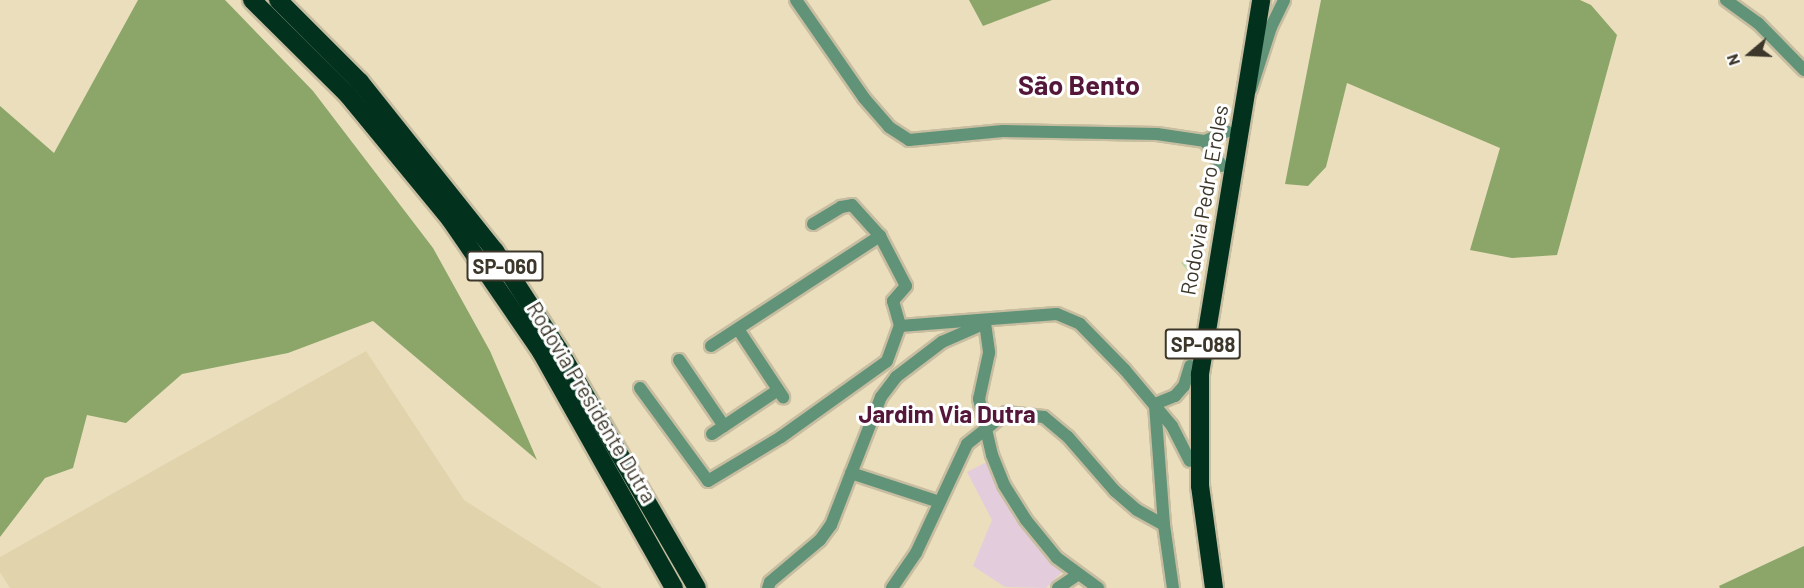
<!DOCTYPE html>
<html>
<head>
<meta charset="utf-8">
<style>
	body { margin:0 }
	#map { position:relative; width:1804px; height:588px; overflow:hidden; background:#eadebd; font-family:Barlow,sans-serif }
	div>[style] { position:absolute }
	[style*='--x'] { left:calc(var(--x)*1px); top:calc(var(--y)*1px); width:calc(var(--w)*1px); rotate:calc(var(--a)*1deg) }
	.built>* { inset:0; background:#e1d3ab }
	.education>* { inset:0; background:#e3cddc }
	.green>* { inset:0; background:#bed4a4 }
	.forest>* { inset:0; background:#8ba668 }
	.roads { filter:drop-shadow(2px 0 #c7bda0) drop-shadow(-2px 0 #c7bda0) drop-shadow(0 2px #c7bda0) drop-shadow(0 -2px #c7bda0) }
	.minor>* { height:12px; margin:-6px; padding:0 6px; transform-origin:6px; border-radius:6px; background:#619378 }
	.highway>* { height:18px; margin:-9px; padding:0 9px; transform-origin:9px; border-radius:9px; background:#02311d }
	span { translate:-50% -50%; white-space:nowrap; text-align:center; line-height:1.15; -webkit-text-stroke:6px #fff; paint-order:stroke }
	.shield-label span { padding:2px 4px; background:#fff; border:2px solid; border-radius:4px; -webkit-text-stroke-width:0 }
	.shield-label { font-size:20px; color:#3c372a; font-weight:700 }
	.street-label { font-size:21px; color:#3c372a }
	.quarter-label { font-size:24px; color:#54173a; font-weight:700 }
	.district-label { font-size:27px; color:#54173a; font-weight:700 }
	.north { position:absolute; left:1720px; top:24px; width:60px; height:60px; -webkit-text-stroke:4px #fff; paint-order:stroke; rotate:251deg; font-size:16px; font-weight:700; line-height:24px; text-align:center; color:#3c372a }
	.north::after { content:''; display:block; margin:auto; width:21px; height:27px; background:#3c372a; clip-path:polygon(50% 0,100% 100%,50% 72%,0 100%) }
</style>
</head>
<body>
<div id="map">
	<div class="built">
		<div style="clip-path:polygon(366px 351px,464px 500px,602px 588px,10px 588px,0 572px,0 557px)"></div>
	</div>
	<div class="education">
		<div style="clip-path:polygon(989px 461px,1013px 511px,1062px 572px,1046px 588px,1005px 587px,973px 566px,992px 520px,967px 472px)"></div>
	</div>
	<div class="green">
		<div style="clip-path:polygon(1198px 251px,1194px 273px,1193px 277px,1181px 263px)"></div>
	</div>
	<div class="forest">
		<div style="clip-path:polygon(138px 0,225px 0,313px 91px,433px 248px,490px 351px,537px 460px,373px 321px,288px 353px,182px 374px,126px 423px,87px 415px,73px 468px,45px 478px,0 537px,0 106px,54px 153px)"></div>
		<div style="clip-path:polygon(969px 0,1052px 0,983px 26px)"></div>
		<div style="clip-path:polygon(1321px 0,1580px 0,1591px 5px,1617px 35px,1557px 255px,1512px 258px,1470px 250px,1500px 148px,1347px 83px,1326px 167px,1308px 186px,1285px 184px)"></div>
		<div style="clip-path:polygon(1804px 546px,1804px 588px,1720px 588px,1719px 586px)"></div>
	</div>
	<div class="roads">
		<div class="minor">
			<div style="--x:796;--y:0;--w:119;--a:55.2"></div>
			<div style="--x:864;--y:98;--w:38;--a:49"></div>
			<div style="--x:889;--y:127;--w:24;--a:33"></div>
			<div style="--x:909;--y:140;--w:94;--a:-5.5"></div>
			<div style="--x:1003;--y:131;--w:154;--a:1.1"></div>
			<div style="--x:1157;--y:134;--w:49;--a:8.3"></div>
			<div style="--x:1205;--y:141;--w:24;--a:-24"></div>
			<div style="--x:1726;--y:0;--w:39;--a:36"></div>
			<div style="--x:1758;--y:23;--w:66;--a:45.6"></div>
			<div style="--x:1251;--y:89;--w:65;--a:-72.1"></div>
			<div style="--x:1271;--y:27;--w:30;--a:-64"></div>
			<div style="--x:1205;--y:141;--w:30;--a:56"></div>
			<div style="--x:813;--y:224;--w:33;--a:-31"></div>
			<div style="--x:841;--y:207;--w:11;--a:-10"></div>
			<div style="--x:852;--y:205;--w:42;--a:47.9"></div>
			<div style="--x:880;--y:236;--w:56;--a:62.5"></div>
			<div style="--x:906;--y:286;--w:20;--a:131"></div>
			<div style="--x:893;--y:301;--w:26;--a:74"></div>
			<div style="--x:985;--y:323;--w:30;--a:82"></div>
			<div style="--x:989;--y:353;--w:47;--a:102.3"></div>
			<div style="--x:979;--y:399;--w:57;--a:76.9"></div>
			<div style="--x:992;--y:455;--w:32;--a:68"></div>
			<div style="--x:1004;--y:485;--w:41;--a:57.8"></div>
			<div style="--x:1026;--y:520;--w:49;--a:50.8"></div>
			<div style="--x:1057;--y:558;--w:51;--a:36.2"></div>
			<div style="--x:738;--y:329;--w:82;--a:56.5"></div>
			<div style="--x:711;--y:346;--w:202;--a:-33.1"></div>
			<div style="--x:679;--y:360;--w:80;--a:55.7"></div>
			<div style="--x:640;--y:388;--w:115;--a:53.8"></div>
			<div style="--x:708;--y:481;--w:85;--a:-31.1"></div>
			<div style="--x:781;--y:437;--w:130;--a:-35.6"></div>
			<div style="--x:887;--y:361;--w:37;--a:-70"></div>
			<div style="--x:900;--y:326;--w:157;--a:-4.4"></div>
			<div style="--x:1057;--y:314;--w:25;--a:23"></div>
			<div style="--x:1080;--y:324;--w:64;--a:45.6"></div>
			<div style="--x:1125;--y:370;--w:73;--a:50"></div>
			<div style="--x:1172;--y:426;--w:39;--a:63"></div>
			<div style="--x:1155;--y:404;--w:22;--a:-22"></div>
			<div style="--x:1175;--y:396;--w:13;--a:-48"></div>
			<div style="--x:1184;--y:386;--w:21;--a:-73"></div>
			<div style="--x:1155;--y:405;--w:120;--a:85.7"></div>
			<div style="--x:1164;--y:525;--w:64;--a:81.9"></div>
			<div style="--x:712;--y:434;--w:79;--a:-33.7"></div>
			<div style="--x:851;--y:473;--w:93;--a:18.2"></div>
			<div style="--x:768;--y:588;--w:6;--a:-72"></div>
			<div style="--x:770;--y:582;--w:65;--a:-40"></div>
			<div style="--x:820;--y:540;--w:19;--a:-54"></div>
			<div style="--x:831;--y:525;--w:137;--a:-68.7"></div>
			<div style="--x:881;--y:397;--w:25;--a:-53"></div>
			<div style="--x:896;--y:377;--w:58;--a:-37.3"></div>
			<div style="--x:942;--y:342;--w:43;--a:-23.6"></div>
			<div style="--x:892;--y:588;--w:42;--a:-55.6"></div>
			<div style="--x:916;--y:553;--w:120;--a:-64.9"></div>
			<div style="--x:967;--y:444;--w:50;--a:-38.5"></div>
			<div style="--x:1006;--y:413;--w:38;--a:6"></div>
			<div style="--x:1044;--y:417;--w:31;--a:40"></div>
			<div style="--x:1068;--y:437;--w:72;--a:49"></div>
			<div style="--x:1115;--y:491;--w:29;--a:41"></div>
			<div style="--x:1137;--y:510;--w:31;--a:29"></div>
			<div style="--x:1058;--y:588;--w:23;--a:-34"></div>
		</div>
		<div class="highway">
			<div style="--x:252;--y:0;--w:134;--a:44.7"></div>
			<div style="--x:347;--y:94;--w:162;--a:50.5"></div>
			<div style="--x:450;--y:219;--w:161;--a:55.6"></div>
			<div style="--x:541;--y:352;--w:271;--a:60.6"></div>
			<div style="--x:278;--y:0;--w:116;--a:45"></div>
			<div style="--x:360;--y:82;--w:216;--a:51.4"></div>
			<div style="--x:495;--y:251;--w:118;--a:57.1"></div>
			<div style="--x:559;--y:350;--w:275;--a:59.9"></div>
			<div style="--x:1214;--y:588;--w:103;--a:-97.8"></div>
			<div style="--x:1200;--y:486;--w:112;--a:-90"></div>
			<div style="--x:1200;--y:374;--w:379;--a:-80.7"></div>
		</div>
	</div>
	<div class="shield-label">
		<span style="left:505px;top:266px">SP-060</span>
		<span style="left:1203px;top:344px">SP-088</span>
	</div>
	<div class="street-label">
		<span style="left:1204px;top:200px;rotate:-80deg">Rodovia Pedro Eroles</span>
		<span style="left:592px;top:402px;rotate:59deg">Rodovia Presidente Dutra</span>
	</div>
	<div class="quarter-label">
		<span style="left:947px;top:414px">Jardim Via Dutra</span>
	</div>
	<div class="district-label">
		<span style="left:1079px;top:85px">São Bento</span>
	</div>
	<div class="north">N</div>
</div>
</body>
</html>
